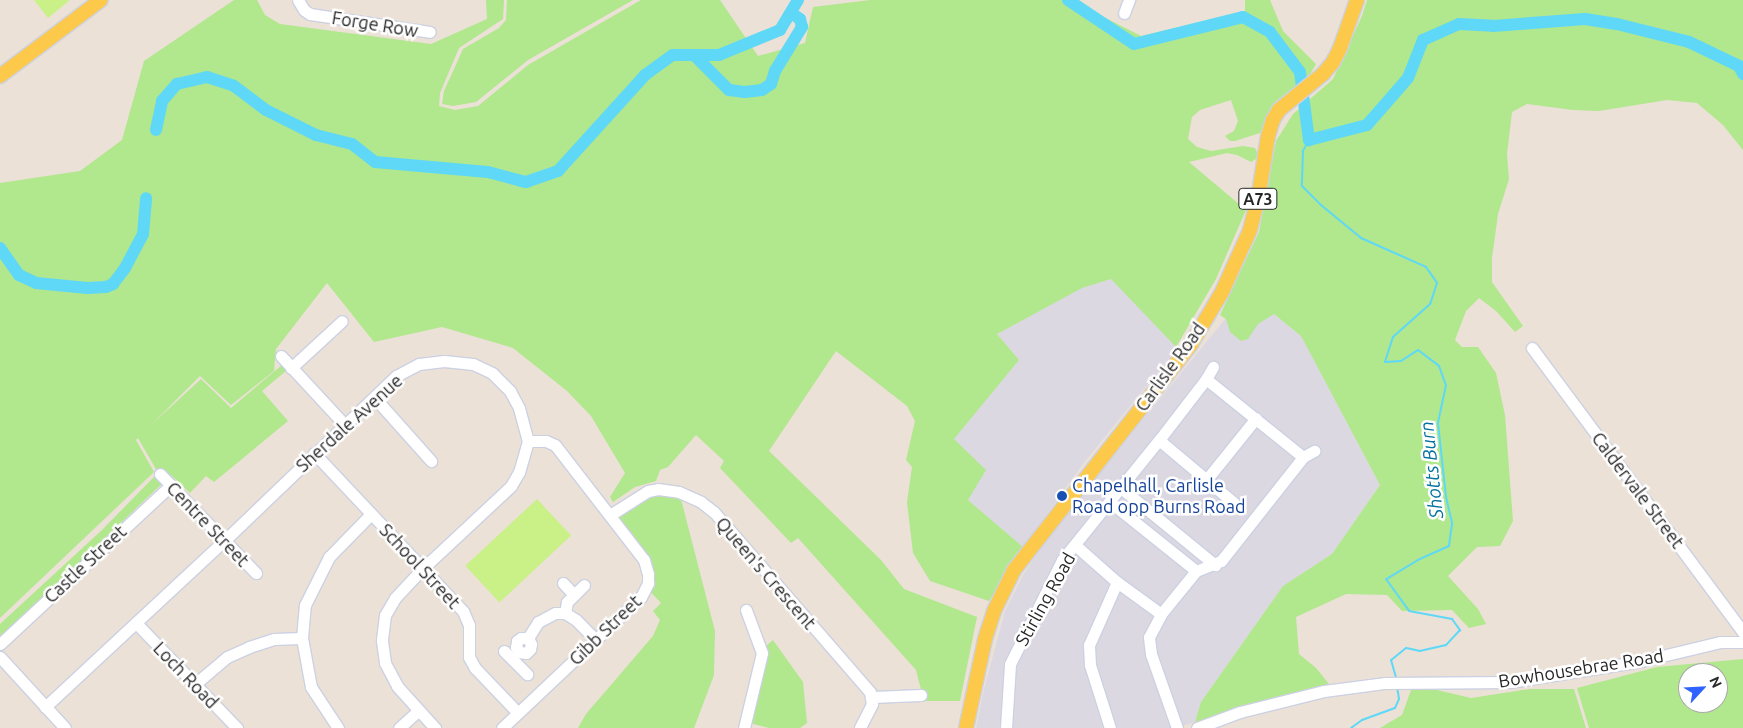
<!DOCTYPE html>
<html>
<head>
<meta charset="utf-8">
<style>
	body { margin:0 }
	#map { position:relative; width:1743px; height:728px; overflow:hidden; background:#ebe1d6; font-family:Ubuntu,sans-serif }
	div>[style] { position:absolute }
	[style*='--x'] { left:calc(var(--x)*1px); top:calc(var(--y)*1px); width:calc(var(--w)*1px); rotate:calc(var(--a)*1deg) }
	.industrial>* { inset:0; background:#dbd8e2 }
	.green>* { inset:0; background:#b1e78d }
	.pitch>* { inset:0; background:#caf088; transform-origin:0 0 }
	.stream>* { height:2px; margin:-1px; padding:0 1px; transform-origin:1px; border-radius:1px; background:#5fd8f8 }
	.river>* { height:12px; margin:-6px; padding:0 6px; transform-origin:6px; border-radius:6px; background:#5fd8f8 }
	.roads { filter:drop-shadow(1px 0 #ccd1e2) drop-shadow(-1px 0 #ccd1e2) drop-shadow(0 1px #ccd1e2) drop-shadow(0 -1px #ccd1e2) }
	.minor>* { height:11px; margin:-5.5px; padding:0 5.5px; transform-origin:5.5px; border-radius:5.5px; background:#fff }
	.major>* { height:14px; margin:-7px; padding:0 7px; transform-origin:7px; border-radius:7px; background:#fcc94b }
	.dots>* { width:14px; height:14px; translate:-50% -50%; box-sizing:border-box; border:2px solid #fff; border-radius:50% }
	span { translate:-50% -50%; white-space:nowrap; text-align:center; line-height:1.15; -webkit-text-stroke:5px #fff; paint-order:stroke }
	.shield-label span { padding:1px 4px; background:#fff; border:1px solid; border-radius:4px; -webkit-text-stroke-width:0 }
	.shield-label { font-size:16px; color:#272727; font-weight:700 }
	.street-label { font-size:18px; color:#272727 }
	.transit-label { font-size:18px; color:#164399 }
	.left { translate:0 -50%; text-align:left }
	.water-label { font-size:19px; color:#02729f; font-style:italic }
	.north { position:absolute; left:1678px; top:663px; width:50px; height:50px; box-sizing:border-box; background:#fff; border:1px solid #a9a9a9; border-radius:50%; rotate:65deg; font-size:14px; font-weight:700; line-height:20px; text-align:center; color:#272727 }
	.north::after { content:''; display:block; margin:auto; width:18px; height:22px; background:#3062ff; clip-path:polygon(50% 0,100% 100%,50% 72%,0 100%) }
</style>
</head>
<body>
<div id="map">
	<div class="industrial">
		<div style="clip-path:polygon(1112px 279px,1177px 348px,1083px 464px,1023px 547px,968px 500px,953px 439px,1019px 360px,997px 334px,1082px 287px)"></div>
		<div style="clip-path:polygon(1247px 292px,1301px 336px,1380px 485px,1332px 554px,1283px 586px,1201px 702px,1195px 722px,1176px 728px,976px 728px,984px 689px,1005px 611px,1023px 575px,1055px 528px)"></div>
	</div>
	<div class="green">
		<div style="clip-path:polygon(234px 0,257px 0,265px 15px,280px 24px,431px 44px,487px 19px,486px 0,504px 0,503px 19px,459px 48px,440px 93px,439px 106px,455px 110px,478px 106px,528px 65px,641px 0,720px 0,758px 56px,805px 43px,813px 7px,870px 0,1079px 0,1100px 15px,1141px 36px,1245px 12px,1245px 0,1270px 0,1283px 31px,1316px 64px,1309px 76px,1275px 102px,1260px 133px,1235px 141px,1230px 141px,1225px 136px,1234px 131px,1238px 121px,1231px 100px,1200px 110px,1192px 117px,1188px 139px,1197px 147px,1211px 151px,1243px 146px,1255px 148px,1258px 154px,1256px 159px,1251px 162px,1237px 155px,1227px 153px,1189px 162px,1246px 210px,1216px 279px,1176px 347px,1111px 279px,1082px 288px,997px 334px,1019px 360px,954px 439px,986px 470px,968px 500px,1023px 547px,989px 601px,930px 581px,913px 553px,907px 502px,912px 467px,906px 460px,915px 421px,907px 406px,836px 351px,769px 451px,881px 560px,904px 589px,977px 617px,960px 701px,924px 701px,916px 670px,798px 538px,791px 543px,720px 468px,724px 461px,696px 435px,668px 467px,660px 470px,656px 481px,635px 487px,613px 502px,610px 497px,625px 473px,591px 416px,567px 391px,513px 348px,442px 327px,374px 342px,327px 283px,276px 349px,274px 371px,231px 405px,200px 376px,152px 424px,201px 379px,231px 408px,282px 365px,287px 370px,262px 391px,288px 421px,214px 482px,206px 476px,190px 493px,171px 475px,0 638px,0 624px,102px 530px,154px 477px,157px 471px,138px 438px,136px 440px,154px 472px,0 618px,0 183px,80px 171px,122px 140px,144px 61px)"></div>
		<div style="clip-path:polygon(507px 0,633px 0,528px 60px,476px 102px,453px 106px,442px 104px,444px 91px,463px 49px,499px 28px,506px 20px)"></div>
		<div style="clip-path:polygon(1367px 0,1743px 0,1743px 150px,1723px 125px,1697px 103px,1667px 100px,1599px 111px,1573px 110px,1527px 104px,1512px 112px,1507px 154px,1509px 179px,1498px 214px,1492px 258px,1492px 282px,1523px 326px,1515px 332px,1496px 311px,1479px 298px,1466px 311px,1455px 340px,1462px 347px,1478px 347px,1496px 373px,1505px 415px,1513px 521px,1500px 546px,1477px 547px,1448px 576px,1478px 609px,1486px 624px,1469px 628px,1452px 610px,1402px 611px,1387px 595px,1346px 594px,1296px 617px,1299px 654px,1316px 668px,1329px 684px,1195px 722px,1201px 702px,1283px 586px,1332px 554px,1380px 485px,1301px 336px,1274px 314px,1258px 324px,1248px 339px,1241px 341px,1230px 332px,1226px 319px,1220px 315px,1259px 232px,1276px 141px,1293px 114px,1333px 79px,1362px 16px)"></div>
		<div style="clip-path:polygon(649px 493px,678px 493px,682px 503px,715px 631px,714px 675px,694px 728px,578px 728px,586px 714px,653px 636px,660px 620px,653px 611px,661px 603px,648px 589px,650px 575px,613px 515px)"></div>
		<div style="clip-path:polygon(773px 640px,803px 682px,807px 723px,800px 728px,769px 728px,750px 723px,765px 647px)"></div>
		<div style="clip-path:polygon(evenodd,1743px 659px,1743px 728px,1589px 728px,1577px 688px,1657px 667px,1743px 659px,1688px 673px,1718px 673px,1718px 703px,1688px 703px,1688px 673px)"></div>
		<div style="clip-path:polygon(1424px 687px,1471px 698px,1530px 689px,1574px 689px,1586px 728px,1380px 728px,1402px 715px,1411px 690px)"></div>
	</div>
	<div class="pitch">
		<div style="clip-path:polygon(34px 0,70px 0,48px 18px)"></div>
		<div style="left:537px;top:499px;width:50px;height:98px;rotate:47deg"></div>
	</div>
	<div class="stream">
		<div style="--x:1309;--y:140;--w:13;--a:119"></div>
		<div style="--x:1303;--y:151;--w:35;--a:92"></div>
		<div style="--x:1302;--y:186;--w:27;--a:45"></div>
		<div style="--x:1321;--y:205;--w:52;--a:39.5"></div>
		<div style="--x:1361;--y:238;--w:71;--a:24"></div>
		<div style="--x:1426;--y:267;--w:19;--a:55"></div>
		<div style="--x:1437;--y:283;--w:22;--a:108"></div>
		<div style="--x:1430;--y:304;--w:50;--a:138.3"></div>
		<div style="--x:1393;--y:337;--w:26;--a:108"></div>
		<div style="--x:1385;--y:362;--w:16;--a:-4"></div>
		<div style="--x:1401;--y:361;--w:20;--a:-33"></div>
		<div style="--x:1418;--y:350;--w:26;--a:37"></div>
		<div style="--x:1439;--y:366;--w:20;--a:70"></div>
		<div style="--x:1446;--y:385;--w:39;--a:102"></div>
		<div style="--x:1438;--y:423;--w:74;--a:83.8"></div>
		<div style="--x:1446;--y:497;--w:28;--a:77"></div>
		<div style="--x:1452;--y:524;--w:22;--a:98"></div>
		<div style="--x:1449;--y:546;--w:34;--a:156"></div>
		<div style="--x:1418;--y:560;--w:37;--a:149"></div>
		<div style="--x:1386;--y:579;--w:39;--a:54"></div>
		<div style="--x:1409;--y:611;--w:44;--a:10.5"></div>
		<div style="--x:1452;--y:619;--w:14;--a:54"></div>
		<div style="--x:1460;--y:630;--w:21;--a:133"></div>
		<div style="--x:1446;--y:645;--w:27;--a:167"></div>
		<div style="--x:1420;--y:651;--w:14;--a:-168"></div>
		<div style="--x:1406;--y:648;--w:19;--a:141"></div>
		<div style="--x:1391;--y:660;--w:18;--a:74"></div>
		<div style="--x:1351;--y:728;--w:14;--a:-36"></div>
		<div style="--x:1362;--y:720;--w:35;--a:-20"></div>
		<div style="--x:1395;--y:708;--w:10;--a:-66"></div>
		<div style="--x:1399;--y:699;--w:12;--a:-99"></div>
	</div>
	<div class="river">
		<div style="--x:1068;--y:0;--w:79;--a:33.7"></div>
		<div style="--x:1134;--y:44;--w:112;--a:-13.9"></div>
		<div style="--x:1243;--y:17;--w:31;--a:29"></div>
		<div style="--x:1270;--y:32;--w:50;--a:53.1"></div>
		<div style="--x:1300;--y:72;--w:69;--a:82.5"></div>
		<div style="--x:1309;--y:140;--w:60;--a:-14.5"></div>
		<div style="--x:1367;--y:125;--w:62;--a:-48.9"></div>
		<div style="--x:1408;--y:78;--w:41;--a:-68.5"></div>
		<div style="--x:1423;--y:40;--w:39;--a:-24"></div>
		<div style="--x:1459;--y:24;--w:34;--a:3"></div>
		<div style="--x:1493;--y:26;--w:92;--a:-4.4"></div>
		<div style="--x:1585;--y:19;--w:32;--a:9"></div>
		<div style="--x:1617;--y:24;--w:74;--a:14"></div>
		<div style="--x:1689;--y:42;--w:55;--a:25.6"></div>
		<div style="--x:1739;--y:66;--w:9;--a:63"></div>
		<div style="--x:694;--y:55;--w:49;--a:45"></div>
		<div style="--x:729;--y:90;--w:16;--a:7"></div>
		<div style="--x:745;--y:92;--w:17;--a:-7"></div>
		<div style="--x:762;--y:90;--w:11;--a:-34"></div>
		<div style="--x:771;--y:84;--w:14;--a:-73"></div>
		<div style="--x:775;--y:71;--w:52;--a:-58.5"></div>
		<div style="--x:802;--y:27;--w:8;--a:-104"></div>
		<div style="--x:800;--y:19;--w:11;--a:-146"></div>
		<div style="--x:156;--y:130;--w:30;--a:-78"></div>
		<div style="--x:162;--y:101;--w:23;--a:-49"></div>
		<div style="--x:177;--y:84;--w:31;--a:-13"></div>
		<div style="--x:207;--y:77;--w:28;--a:18"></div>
		<div style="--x:234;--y:86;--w:40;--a:37"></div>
		<div style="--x:266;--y:110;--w:56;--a:26.6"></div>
		<div style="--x:316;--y:135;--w:37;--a:14"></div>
		<div style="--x:352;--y:144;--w:29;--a:38"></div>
		<div style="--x:375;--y:162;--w:113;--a:5.1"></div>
		<div style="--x:488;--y:172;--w:39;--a:15"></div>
		<div style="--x:526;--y:182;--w:34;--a:-19"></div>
		<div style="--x:558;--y:171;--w:130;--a:-47.8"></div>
		<div style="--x:645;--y:75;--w:34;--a:-36"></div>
		<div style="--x:673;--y:55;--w:46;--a:0"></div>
		<div style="--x:719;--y:55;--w:66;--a:-22.3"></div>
		<div style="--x:780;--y:30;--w:35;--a:-59"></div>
		<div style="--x:0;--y:248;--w:33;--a:55"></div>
		<div style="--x:19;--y:275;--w:19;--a:25"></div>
		<div style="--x:36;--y:283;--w:52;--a:5.5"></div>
		<div style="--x:88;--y:288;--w:18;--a:-3"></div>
		<div style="--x:106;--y:287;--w:8;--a:-23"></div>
		<div style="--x:113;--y:284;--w:20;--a:-53"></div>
		<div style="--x:125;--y:268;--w:38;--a:-62"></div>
		<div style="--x:143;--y:234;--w:36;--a:-85"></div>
	</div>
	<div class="roads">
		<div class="minor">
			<div style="--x:298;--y:0;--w:12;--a:59"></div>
			<div style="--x:304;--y:10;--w:7;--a:34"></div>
			<div style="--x:310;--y:14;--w:121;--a:8.5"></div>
			<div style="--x:1124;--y:13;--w:14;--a:-69"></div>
			<div style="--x:1532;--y:348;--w:354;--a:53.4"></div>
			<div style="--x:281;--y:356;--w:93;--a:47.2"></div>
			<div style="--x:291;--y:368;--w:69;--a:-42.7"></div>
			<div style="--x:1206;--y:379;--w:124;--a:38.8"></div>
			<div style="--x:374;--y:397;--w:86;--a:48.3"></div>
			<div style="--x:1159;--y:440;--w:98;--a:40"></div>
			<div style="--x:314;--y:453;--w:217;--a:46.7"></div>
			<div style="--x:463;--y:611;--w:15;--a:67"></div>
			<div style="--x:469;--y:625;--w:32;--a:90"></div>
			<div style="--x:469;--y:657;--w:13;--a:61"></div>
			<div style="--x:475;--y:668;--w:62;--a:46.3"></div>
			<div style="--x:160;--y:474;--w:138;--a:45.9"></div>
			<div style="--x:1207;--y:479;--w:78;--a:-51.2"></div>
			<div style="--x:1121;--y:488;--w:122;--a:39.3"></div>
			<div style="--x:1110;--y:502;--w:110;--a:38.7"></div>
			<div style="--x:610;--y:515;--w:45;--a:-32.3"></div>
			<div style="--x:648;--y:491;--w:10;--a:-11"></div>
			<div style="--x:658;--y:489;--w:21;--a:8"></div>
			<div style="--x:679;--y:492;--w:24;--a:24"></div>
			<div style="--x:701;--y:502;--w:16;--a:38"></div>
			<div style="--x:714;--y:512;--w:238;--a:49.1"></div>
			<div style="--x:870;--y:692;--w:12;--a:81"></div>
			<div style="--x:872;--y:704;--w:27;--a:117"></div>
			<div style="--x:1075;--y:545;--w:56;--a:41.4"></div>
			<div style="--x:1117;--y:582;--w:54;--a:36"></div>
			<div style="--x:563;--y:583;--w:16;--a:47"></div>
			<div style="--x:565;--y:613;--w:11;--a:-80"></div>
			<div style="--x:567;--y:602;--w:24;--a:-45"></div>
			<div style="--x:136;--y:623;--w:146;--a:46.1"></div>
			<div style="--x:528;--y:638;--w:7;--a:180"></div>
			<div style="--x:521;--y:638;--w:5;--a:143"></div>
			<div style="--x:517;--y:641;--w:6;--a:99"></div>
			<div style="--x:516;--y:647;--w:6;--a:59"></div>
			<div style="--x:519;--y:652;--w:7;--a:8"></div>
			<div style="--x:526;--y:653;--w:6;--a:-45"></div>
			<div style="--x:530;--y:649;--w:5;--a:-79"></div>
			<div style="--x:531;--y:644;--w:7;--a:-117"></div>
			<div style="--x:528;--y:638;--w:19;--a:-58"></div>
			<div style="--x:538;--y:622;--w:19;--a:-28"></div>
			<div style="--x:555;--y:613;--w:10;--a:0"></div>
			<div style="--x:565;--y:613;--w:13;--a:32"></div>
			<div style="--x:576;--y:620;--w:28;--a:45"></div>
			<div style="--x:0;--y:644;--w:233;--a:-42.9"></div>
			<div style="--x:504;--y:651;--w:33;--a:45"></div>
			<div style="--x:0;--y:657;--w:96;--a:47.5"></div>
			<div style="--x:195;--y:684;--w:42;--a:-40.2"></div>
			<div style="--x:227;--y:657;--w:24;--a:-24"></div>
			<div style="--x:249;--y:647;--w:26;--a:-18"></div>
			<div style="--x:274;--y:639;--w:28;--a:-2"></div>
			<div style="--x:872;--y:697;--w:49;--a:-2.3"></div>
			<div style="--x:45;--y:707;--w:246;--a:-42.9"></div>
			<div style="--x:225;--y:540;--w:237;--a:-43.8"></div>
			<div style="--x:396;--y:376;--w:26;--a:-28"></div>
			<div style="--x:419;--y:364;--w:25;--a:-7"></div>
			<div style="--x:444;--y:361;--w:29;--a:6"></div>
			<div style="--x:473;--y:364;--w:21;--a:25"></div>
			<div style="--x:492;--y:373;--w:25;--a:45"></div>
			<div style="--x:510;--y:391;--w:19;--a:62"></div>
			<div style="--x:519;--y:408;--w:34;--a:75"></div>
			<div style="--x:528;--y:441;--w:32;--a:106"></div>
			<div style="--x:519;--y:472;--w:16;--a:120"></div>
			<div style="--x:511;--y:486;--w:122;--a:137"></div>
			<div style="--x:422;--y:569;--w:40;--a:133"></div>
			<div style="--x:395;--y:598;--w:20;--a:120"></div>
			<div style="--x:385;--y:615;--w:26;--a:97"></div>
			<div style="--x:382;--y:641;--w:22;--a:82"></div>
			<div style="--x:385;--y:663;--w:26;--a:62"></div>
			<div style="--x:397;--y:686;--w:57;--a:47.9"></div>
			<div style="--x:338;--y:728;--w:49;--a:-123.4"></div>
			<div style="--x:311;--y:687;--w:50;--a:-100.4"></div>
			<div style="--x:302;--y:638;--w:33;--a:-85"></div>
			<div style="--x:305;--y:605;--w:54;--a:-63.4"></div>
			<div style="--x:329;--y:557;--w:60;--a:-45.7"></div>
			<div style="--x:399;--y:728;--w:25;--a:-42"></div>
			<div style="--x:502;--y:728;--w:191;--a:-43.3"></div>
			<div style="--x:641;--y:597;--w:16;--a:-63"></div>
			<div style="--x:648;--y:583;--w:9;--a:-90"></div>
			<div style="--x:648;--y:574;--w:15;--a:-106"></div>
			<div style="--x:644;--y:560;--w:145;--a:-127.7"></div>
			<div style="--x:555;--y:445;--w:10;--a:-156"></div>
			<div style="--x:546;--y:441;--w:18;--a:180"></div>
			<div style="--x:744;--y:728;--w:77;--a:-76.5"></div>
			<div style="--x:762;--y:653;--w:46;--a:-110.4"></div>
			<div style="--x:1006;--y:728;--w:64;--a:-86.4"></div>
			<div style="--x:1010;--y:664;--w:116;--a:-63.4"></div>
			<div style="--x:1062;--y:560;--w:154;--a:-51.1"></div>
			<div style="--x:1159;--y:440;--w:77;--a:-52.4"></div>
			<div style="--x:1206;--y:379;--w:14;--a:-60"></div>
			<div style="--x:1110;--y:728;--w:66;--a:-107.6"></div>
			<div style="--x:1090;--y:665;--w:20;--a:-93"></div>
			<div style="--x:1089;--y:645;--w:69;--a:-66"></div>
			<div style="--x:1177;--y:728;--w:78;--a:-109.4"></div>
			<div style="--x:1151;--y:654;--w:17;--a:-97"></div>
			<div style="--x:1149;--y:637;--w:26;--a:-62"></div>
			<div style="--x:1161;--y:614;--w:55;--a:-50.9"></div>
			<div style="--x:1196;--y:571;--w:27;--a:-22"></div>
			<div style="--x:1221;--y:561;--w:132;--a:-51.7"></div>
			<div style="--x:1303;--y:457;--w:13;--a:-29"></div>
			<div style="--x:1197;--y:728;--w:46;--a:-20.4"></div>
			<div style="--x:1240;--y:712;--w:87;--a:-14"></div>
			<div style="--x:1324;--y:691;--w:62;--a:-7.5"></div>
			<div style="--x:1385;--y:683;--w:125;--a:-0.5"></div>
			<div style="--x:1510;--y:682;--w:133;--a:-9.1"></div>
			<div style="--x:1641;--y:661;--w:81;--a:-13.5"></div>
			<div style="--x:1720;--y:642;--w:23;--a:0"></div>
		</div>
		<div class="major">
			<div style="--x:0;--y:76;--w:126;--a:-37"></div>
			<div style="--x:966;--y:728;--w:91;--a:-77.9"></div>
			<div style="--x:985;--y:639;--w:29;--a:-72"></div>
			<div style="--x:994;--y:611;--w:46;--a:-64"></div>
			<div style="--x:1014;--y:570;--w:287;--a:-51.9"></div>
			<div style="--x:1191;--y:344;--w:61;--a:-59.2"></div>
			<div style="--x:1222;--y:292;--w:68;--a:-65.7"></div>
			<div style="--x:1250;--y:230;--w:32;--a:-76"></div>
			<div style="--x:1258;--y:199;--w:64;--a:-81"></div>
			<div style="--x:1268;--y:136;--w:17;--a:-73"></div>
			<div style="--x:1273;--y:120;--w:12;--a:-59"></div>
			<div style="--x:1279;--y:110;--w:57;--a:-39.3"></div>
			<div style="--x:1323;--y:74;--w:16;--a:-50"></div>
			<div style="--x:1333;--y:62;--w:16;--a:-63"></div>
			<div style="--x:1340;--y:48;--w:51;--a:-70.5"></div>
		</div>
	</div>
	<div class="dots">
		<div style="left:1062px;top:496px;background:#1a4fb4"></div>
	</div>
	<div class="shield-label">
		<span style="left:1258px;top:199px">A73</span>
	</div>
	<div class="street-label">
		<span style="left:375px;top:24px;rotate:9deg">Forge Row</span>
		<span style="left:1170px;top:367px;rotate:-54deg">Carlisle Road</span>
		<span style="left:349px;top:423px;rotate:-42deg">Sherdale Avenue</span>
		<span style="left:1638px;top:490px;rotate:53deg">Caldervale Street</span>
		<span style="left:208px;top:524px;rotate:46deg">Centre Street</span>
		<span style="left:85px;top:564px;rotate:-43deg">Castle Street</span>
		<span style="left:420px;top:566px;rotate:47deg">School Street</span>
		<span style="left:766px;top:573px;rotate:49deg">Queen's Crescent</span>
		<span style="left:1045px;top:599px;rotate:-61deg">Stirling Road</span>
		<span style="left:605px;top:630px;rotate:-44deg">Gibb Street</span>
		<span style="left:1581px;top:668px;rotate:-9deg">Bowhousebrae Road</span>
		<span style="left:186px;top:675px;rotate:46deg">Loch Road</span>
	</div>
	<div class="transit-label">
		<span class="left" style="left:1072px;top:496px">Chapelhall, Carlisle<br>Road opp Burns Road</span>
	</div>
	<div class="water-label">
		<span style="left:1432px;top:470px;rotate:-96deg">Shotts Burn</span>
	</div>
	<div class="north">N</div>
</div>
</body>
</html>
